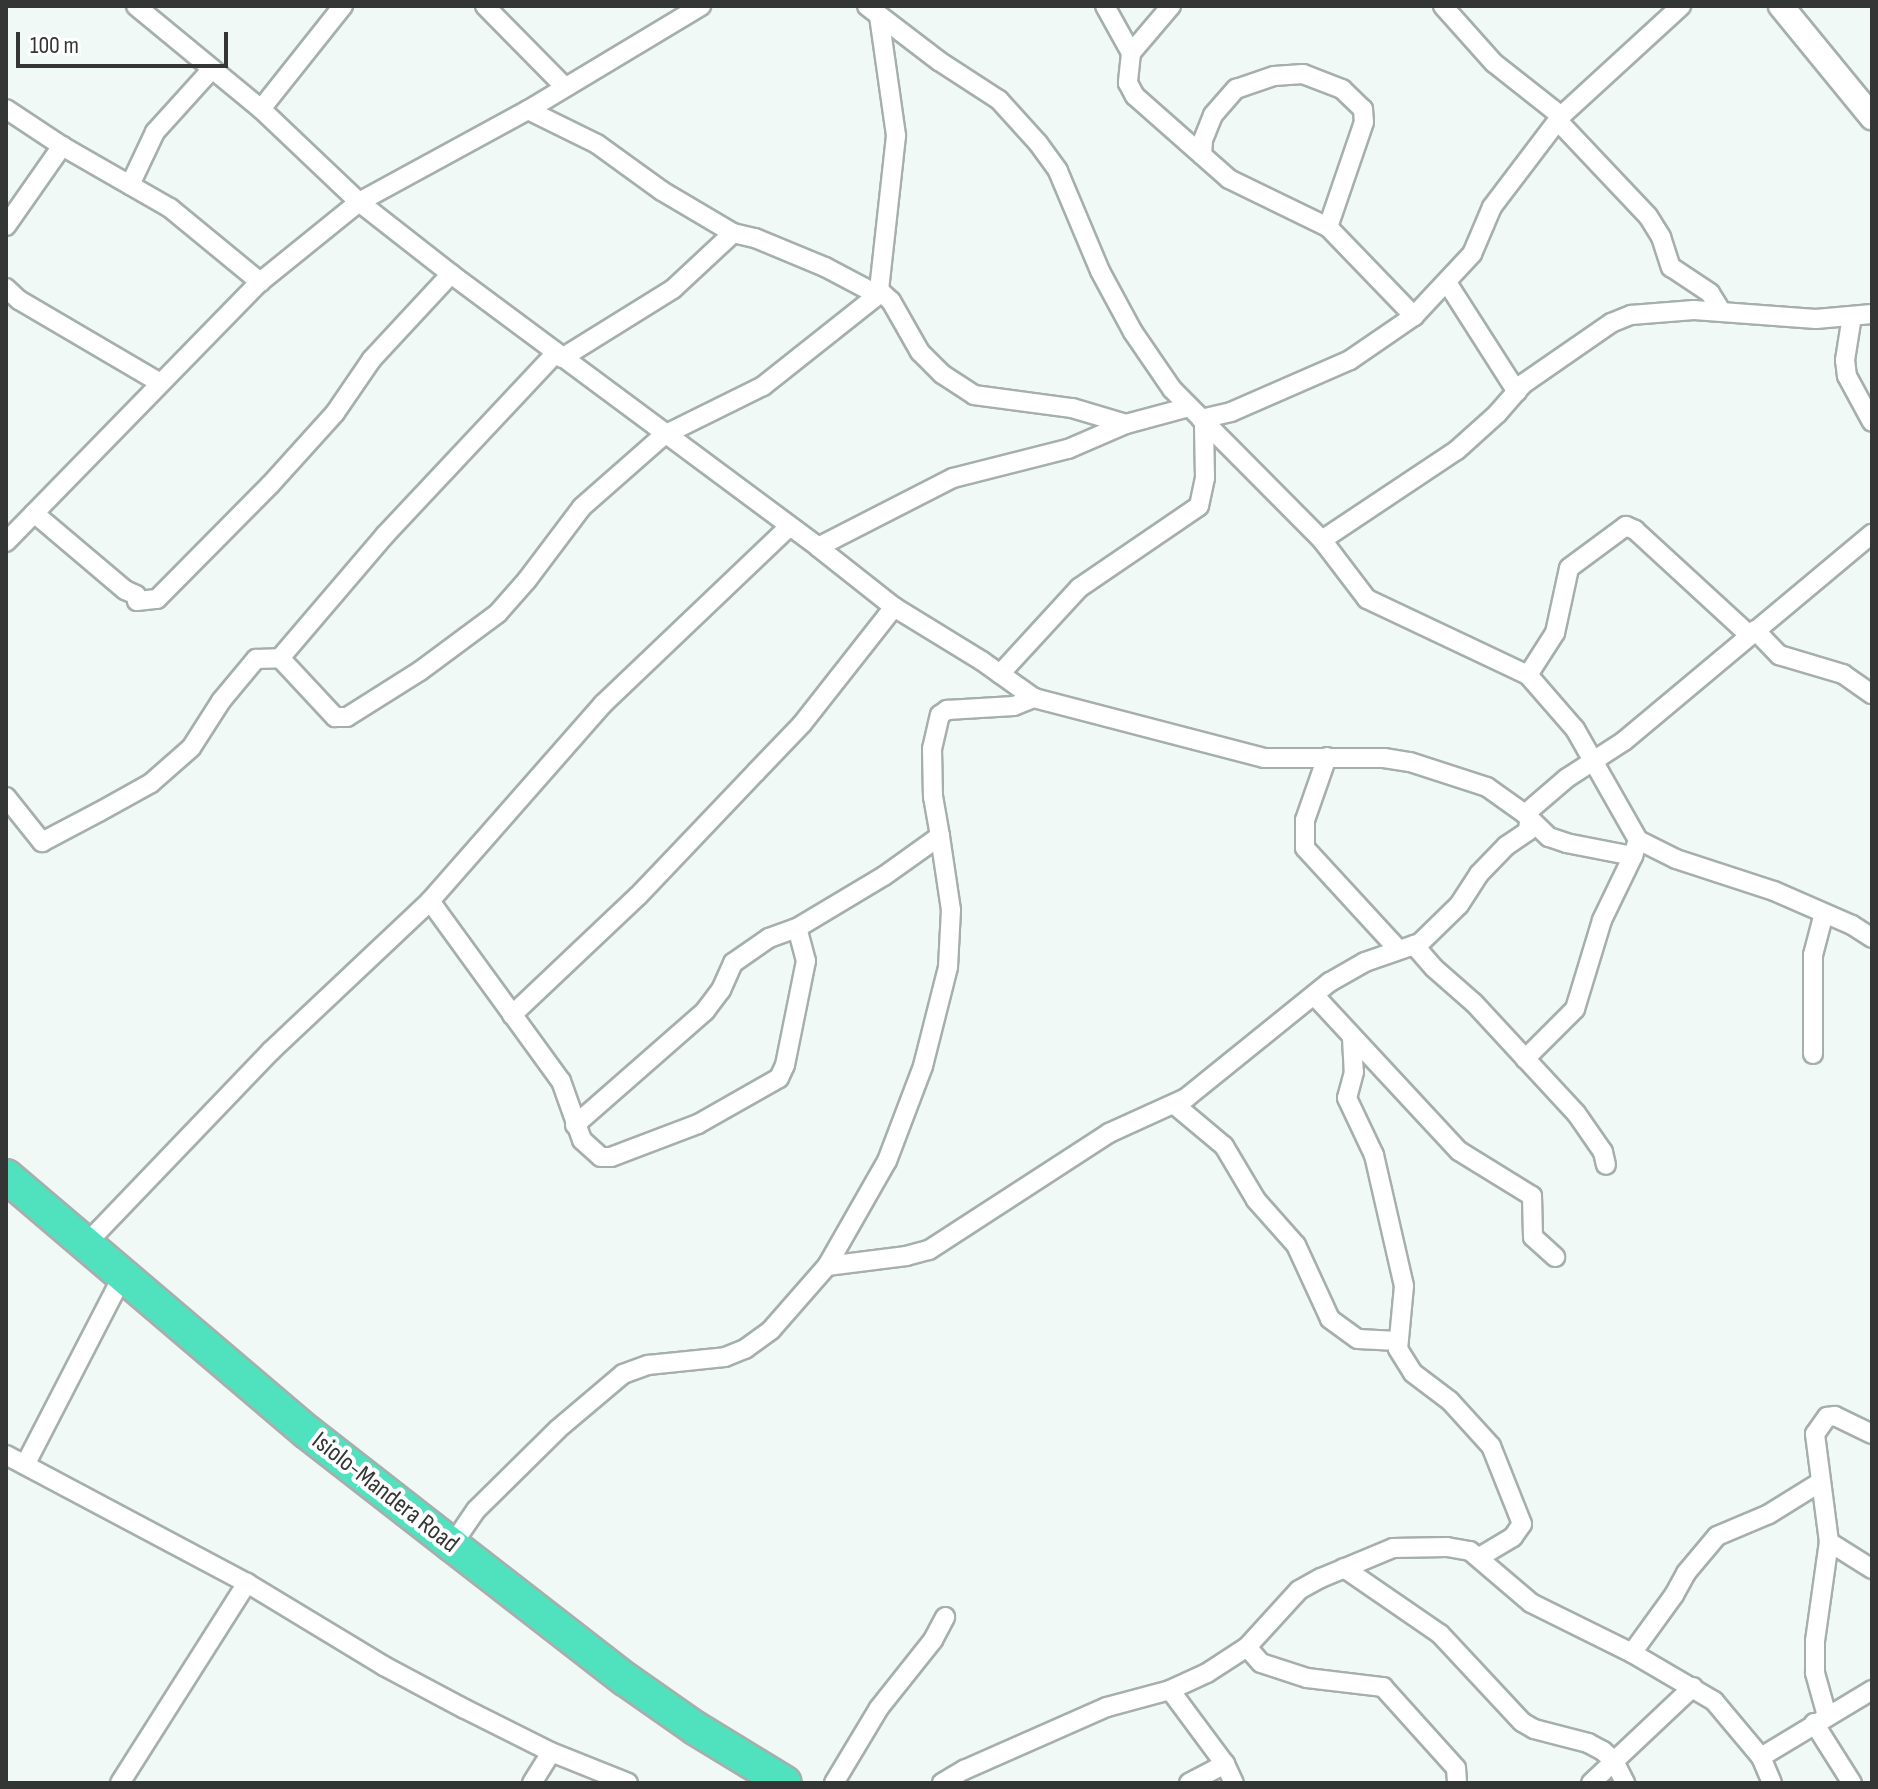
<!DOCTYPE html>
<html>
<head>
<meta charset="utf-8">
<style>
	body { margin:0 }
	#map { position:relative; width:1878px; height:1789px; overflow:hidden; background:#f0f9f6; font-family:"Sofia Sans Condensed",sans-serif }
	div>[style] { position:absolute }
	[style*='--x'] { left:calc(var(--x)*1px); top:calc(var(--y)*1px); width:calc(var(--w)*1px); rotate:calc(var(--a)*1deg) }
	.roads { filter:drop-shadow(2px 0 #a6afac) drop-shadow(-2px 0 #a6afac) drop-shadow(0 2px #a6afac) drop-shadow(0 -2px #a6afac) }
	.street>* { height:18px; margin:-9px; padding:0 9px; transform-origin:9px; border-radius:9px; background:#fff }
	.secondary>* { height:24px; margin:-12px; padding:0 12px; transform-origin:12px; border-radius:12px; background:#fff }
	.highway>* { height:32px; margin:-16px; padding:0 16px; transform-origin:16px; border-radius:16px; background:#50e2bf }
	span { translate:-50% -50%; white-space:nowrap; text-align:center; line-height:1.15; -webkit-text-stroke:8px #fff; paint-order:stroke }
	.street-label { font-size:26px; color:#333635 }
	.frame { position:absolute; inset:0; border:8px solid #333635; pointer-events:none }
	.scale { position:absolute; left:16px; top:32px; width:212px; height:36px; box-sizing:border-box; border:4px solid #333635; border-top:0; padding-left:10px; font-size:24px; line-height:28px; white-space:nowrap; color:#333635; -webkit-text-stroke:6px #fff; paint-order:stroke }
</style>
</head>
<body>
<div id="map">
	<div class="roads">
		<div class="street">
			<div style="--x:136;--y:6;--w:162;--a:39.5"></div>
			<div style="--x:261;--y:109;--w:135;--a:43.5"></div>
			<div style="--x:359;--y:202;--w:117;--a:38"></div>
			<div style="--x:451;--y:274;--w:457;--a:36.6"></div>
			<div style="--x:818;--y:547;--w:97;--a:38.3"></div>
			<div style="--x:894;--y:607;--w:103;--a:31.5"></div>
			<div style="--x:982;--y:661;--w:64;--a:35.4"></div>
			<div style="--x:1034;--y:698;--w:238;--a:14.6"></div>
			<div style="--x:1264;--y:758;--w:120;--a:0"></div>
			<div style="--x:1384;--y:758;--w:26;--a:9"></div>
			<div style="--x:1410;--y:762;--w:81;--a:18"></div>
			<div style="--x:1487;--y:787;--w:47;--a:35.4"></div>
			<div style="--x:1525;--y:814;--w:33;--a:44"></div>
			<div style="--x:1549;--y:837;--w:18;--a:19"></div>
			<div style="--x:1566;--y:843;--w:68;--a:11"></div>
			<div style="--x:1633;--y:856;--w:17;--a:-73"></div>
			<div style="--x:485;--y:6;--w:112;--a:45.4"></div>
			<div style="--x:867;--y:6;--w:91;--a:37.4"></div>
			<div style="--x:939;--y:61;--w:72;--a:33"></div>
			<div style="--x:999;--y:100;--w:58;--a:47.8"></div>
			<div style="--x:1038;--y:143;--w:34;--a:54"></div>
			<div style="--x:1058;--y:171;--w:108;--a:67.2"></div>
			<div style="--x:1100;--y:271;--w:69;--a:61.6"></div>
			<div style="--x:1133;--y:332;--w:69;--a:55.6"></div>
			<div style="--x:1172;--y:389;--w:213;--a:45.2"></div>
			<div style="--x:1322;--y:540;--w:74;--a:52.7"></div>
			<div style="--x:1367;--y:599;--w:178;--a:25.3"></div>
			<div style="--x:1528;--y:675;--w:72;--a:49"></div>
			<div style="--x:1575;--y:729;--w:128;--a:60.4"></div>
			<div style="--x:1638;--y:840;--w:42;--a:26.6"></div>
			<div style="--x:1676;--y:859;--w:103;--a:18.1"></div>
			<div style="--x:1774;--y:891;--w:85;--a:23.6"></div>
			<div style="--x:1852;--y:925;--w:24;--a:33"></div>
			<div style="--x:1105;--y:6;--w:54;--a:61"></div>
			<div style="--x:1171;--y:6;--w:62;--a:130.4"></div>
			<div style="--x:1131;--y:53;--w:30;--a:96"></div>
			<div style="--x:1128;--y:83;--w:15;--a:62"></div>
			<div style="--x:1135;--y:96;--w:125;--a:41.4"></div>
			<div style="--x:1229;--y:179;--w:110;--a:25.9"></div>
			<div style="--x:1328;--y:227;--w:124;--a:46"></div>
			<div style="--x:1443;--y:6;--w:76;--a:48.2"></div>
			<div style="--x:1494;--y:63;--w:85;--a:38.3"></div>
			<div style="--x:879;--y:16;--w:121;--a:81.9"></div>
			<div style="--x:896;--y:136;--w:155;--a:96.3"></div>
			<div style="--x:6;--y:109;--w:67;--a:33.5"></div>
			<div style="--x:62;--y:146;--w:125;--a:29.9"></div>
			<div style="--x:170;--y:208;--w:117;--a:39.4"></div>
			<div style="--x:261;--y:109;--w:132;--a:-51.5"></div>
			<div style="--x:528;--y:110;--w:77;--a:26.2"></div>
			<div style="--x:597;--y:144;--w:80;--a:35.9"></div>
			<div style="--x:662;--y:191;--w:82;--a:30.6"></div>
			<div style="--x:733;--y:233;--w:23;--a:13"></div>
			<div style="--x:755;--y:238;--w:76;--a:22.5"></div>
			<div style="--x:825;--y:267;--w:60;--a:27.8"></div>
			<div style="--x:878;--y:295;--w:5;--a:-79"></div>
			<div style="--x:879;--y:290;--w:16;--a:43"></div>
			<div style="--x:891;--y:301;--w:59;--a:60.4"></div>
			<div style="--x:920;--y:352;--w:31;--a:45"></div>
			<div style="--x:942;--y:374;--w:38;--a:33"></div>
			<div style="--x:974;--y:395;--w:99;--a:7.6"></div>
			<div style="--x:1072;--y:408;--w:56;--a:16.5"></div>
			<div style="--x:1559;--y:122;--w:129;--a:46.6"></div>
			<div style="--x:1648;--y:216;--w:25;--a:58"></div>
			<div style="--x:1661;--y:237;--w:32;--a:72"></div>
			<div style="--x:1671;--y:267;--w:47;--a:33.7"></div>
			<div style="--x:1710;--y:293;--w:22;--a:58"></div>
			<div style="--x:1202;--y:155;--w:15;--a:-86"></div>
			<div style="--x:1203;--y:140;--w:27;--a:-68"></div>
			<div style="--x:1213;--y:115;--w:35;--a:-49"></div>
			<div style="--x:1236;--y:89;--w:40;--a:-18.9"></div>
			<div style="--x:1274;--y:76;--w:29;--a:-4"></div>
			<div style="--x:1303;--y:74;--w:42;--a:21"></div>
			<div style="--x:1342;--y:89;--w:29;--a:44"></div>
			<div style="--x:1363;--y:109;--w:13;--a:86"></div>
			<div style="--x:1364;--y:122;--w:111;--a:108.9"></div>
			<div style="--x:130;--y:185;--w:59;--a:-64.7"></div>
			<div style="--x:155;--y:132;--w:85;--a:-47.9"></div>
			<div style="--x:6;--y:226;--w:98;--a:-55"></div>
			<div style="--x:1448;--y:284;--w:128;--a:57.4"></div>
			<div style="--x:6;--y:288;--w:18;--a:43"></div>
			<div style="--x:19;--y:300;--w:162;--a:30.4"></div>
			<div style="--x:1852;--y:316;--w:45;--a:99"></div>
			<div style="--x:1845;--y:360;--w:16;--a:83"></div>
			<div style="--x:1847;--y:376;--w:52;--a:61.5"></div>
			<div style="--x:562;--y:358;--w:131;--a:-31.9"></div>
			<div style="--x:673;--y:289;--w:82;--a:-43"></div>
			<div style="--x:1201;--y:419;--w:31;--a:-13"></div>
			<div style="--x:1231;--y:412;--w:130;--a:-23.6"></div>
			<div style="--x:1350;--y:360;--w:78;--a:-34.5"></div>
			<div style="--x:1414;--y:316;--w:85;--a:-46.9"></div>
			<div style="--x:1472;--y:254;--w:51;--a:-66.9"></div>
			<div style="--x:1492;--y:207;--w:114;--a:-52.8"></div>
			<div style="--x:1561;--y:116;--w:163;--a:-42.5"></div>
			<div style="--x:34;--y:513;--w:119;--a:40.2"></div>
			<div style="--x:125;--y:590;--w:12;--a:24"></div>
			<div style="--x:136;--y:595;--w:6;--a:81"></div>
			<div style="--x:137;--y:601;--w:20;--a:-6"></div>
			<div style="--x:157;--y:599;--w:161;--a:-45.3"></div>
			<div style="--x:270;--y:485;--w:97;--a:-47.9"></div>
			<div style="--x:335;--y:413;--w:65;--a:-55.6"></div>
			<div style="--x:372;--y:359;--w:116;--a:-47.1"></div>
			<div style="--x:1322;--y:540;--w:162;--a:-33.7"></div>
			<div style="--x:1457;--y:450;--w:54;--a:-42"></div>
			<div style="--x:1497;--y:414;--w:40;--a:-49"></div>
			<div style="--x:1523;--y:384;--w:107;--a:-34.7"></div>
			<div style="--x:1611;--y:323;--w:22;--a:-22"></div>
			<div style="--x:1631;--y:315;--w:63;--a:-4.5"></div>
			<div style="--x:1694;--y:310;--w:122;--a:4.2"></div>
			<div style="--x:1816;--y:319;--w:56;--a:-5.1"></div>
			<div style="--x:6;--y:542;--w:363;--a:-45.7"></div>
			<div style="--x:260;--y:282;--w:127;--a:-38.9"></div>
			<div style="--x:359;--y:202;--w:192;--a:-28.6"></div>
			<div style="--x:528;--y:110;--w:202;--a:-31"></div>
			<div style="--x:818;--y:547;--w:152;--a:-27.1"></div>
			<div style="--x:953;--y:478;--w:119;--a:-14.2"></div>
			<div style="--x:1068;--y:449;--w:63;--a:-23.3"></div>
			<div style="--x:1126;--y:424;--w:65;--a:-15.1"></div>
			<div style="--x:1755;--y:630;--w:35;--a:46"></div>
			<div style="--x:1779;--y:655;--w:67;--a:16.5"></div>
			<div style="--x:1843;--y:674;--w:35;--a:35"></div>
			<div style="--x:280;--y:658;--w:162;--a:-49.5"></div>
			<div style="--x:385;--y:535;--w:250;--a:-46.8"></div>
			<div style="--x:1000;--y:674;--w:117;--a:-47.4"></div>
			<div style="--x:1079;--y:588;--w:145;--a:-34.3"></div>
			<div style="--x:1199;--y:506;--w:29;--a:-78"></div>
			<div style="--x:1205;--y:478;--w:54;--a:-91.1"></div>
			<div style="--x:1528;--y:675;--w:50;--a:-57.3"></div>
			<div style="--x:1555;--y:633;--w:66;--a:-77.8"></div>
			<div style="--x:1569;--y:568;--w:71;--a:-36.4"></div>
			<div style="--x:1626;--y:526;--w:10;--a:24"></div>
			<div style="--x:1635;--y:530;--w:155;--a:42.6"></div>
			<div style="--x:1327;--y:757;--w:67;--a:109.2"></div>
			<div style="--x:1305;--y:820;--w:28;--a:90"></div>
			<div style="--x:1305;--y:848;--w:137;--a:47.4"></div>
			<div style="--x:6;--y:797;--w:58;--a:51.3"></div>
			<div style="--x:42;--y:842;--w:64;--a:-27.8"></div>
			<div style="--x:99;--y:812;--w:60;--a:-29.1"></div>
			<div style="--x:151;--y:783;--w:53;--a:-41.2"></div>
			<div style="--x:191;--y:748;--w:56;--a:-57.4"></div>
			<div style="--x:221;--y:701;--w:55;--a:-50.2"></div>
			<div style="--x:256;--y:659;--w:24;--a:-2"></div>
			<div style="--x:280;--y:658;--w:81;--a:47"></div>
			<div style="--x:335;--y:717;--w:12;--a:0"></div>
			<div style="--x:347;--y:717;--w:86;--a:-32.2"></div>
			<div style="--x:420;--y:671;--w:97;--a:-36.6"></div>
			<div style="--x:498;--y:613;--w:44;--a:-48.7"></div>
			<div style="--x:527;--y:580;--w:91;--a:-53"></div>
			<div style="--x:582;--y:507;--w:109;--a:-41.3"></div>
			<div style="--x:664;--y:435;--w:110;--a:-26.3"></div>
			<div style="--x:763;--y:386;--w:147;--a:-38.4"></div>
			<div style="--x:1525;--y:814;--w:55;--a:-40.6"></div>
			<div style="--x:1567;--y:778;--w:68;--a:-33"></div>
			<div style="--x:1624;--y:741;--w:323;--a:-39.9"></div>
			<div style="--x:430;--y:901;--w:223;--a:54"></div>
			<div style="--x:561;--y:1081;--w:63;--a:70.4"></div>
			<div style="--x:582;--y:1140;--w:25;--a:42"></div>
			<div style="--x:601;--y:1157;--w:10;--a:0"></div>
			<div style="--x:611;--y:1157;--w:93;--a:-20.8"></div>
			<div style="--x:698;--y:1124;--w:93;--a:-29.6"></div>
			<div style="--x:779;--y:1078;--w:14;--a:-65"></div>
			<div style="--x:785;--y:1065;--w:106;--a:-78.6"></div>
			<div style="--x:806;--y:961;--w:34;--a:-105"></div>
			<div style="--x:1414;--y:945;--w:30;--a:49"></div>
			<div style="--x:1434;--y:968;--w:53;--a:41.2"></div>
			<div style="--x:1474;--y:1003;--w:150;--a:47.2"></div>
			<div style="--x:1576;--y:1113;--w:47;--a:55.3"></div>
			<div style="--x:1603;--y:1152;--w:13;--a:77"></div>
			<div style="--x:1314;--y:995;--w:213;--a:47.1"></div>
			<div style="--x:1459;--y:1151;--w:86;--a:31.7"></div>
			<div style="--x:1532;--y:1196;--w:41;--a:88.6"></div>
			<div style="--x:1533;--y:1237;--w:30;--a:42"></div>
			<div style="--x:512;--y:1015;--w:173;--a:-43.4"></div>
			<div style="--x:638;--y:896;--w:171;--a:-46.4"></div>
			<div style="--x:756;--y:772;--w:66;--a:-46.2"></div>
			<div style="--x:802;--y:724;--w:149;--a:-51.8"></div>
			<div style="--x:1352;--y:1038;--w:34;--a:87"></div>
			<div style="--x:1354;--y:1072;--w:27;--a:105"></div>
			<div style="--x:1347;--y:1098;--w:63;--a:64.7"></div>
			<div style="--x:1374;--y:1155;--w:134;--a:77.1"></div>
			<div style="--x:1404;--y:1286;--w:63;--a:95.4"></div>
			<div style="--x:1398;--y:1349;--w:28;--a:58"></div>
			<div style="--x:1413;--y:1373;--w:46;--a:37.1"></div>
			<div style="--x:1450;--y:1401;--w:61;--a:47.7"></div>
			<div style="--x:1491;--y:1446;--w:84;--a:68.3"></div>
			<div style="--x:1522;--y:1524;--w:16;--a:125"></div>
			<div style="--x:1513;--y:1537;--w:39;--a:149"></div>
			<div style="--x:1813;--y:1054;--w:99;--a:-90"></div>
			<div style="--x:1813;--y:955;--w:43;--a:-75.3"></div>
			<div style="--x:1525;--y:1059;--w:71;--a:-45"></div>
			<div style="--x:1575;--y:1009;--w:93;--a:-73.1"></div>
			<div style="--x:1602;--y:920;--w:71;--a:-64.2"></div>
			<div style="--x:1175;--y:1105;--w:64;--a:39.9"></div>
			<div style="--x:1224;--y:1146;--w:63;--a:59.3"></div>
			<div style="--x:1256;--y:1200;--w:60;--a:48.4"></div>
			<div style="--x:1296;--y:1245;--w:81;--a:65.3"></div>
			<div style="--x:1330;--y:1319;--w:34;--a:36"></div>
			<div style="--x:1358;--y:1339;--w:40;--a:2.9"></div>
			<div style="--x:575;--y:1125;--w:173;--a:-41.2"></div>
			<div style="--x:705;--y:1011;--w:26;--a:-53"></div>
			<div style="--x:721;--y:990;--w:30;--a:-66"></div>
			<div style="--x:733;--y:963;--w:44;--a:-34.8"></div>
			<div style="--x:769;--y:938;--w:30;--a:-20"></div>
			<div style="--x:797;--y:928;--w:101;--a:-30.9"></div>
			<div style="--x:884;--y:876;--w:69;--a:-35.5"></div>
			<div style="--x:940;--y:836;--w:40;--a:-100"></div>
			<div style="--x:933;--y:797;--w:48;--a:-91.2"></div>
			<div style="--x:932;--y:749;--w:35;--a:-77"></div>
			<div style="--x:940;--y:715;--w:9;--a:-36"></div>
			<div style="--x:947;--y:710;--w:67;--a:-3.4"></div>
			<div style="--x:1014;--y:706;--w:22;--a:-22"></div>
			<div style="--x:85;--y:1245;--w:269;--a:-46.2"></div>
			<div style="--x:271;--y:1051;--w:219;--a:-43.3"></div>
			<div style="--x:430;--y:901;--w:262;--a:-48.7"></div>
			<div style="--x:603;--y:704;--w:257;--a:-43.6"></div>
			<div style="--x:827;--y:1266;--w:121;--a:-60.3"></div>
			<div style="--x:887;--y:1161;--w:102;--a:-69.2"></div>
			<div style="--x:923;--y:1066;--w:102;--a:-75.8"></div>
			<div style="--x:948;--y:967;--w:57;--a:-87"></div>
			<div style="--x:951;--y:910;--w:75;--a:-98.5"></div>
			<div style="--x:6;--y:1455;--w:273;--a:28"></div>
			<div style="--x:247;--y:1583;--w:160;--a:31.2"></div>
			<div style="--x:384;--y:1666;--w:92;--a:28"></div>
			<div style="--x:465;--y:1709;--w:96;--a:26.6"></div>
			<div style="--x:551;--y:1752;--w:83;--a:21.9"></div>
			<div style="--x:25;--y:1465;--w:212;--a:-62.7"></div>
			<div style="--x:1829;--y:1542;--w:51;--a:32.1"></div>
			<div style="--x:452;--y:1545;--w:42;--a:-55.6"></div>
			<div style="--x:476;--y:1510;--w:115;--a:-44.6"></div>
			<div style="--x:558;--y:1429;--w:85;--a:-40.2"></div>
			<div style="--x:623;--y:1374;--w:27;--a:-20"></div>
			<div style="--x:648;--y:1365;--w:77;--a:-5.9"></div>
			<div style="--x:725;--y:1357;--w:22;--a:-22"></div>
			<div style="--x:745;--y:1349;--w:32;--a:-36"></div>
			<div style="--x:771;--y:1330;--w:85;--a:-48.8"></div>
			<div style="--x:827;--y:1266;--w:80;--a:-7.2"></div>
			<div style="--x:906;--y:1256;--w:24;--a:-15"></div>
			<div style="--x:929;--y:1250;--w:215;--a:-33"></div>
			<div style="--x:1109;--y:1133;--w:85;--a:-24.4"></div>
			<div style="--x:1186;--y:1098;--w:185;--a:-38.9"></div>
			<div style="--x:1330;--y:982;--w:40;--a:-29.7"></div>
			<div style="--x:1365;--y:962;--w:58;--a:-19.1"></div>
			<div style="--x:1420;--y:943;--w:54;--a:-44.3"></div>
			<div style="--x:1459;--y:905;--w:37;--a:-57"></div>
			<div style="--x:1479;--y:874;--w:39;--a:-46"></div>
			<div style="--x:1506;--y:846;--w:27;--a:-34"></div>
			<div style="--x:1528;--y:831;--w:10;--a:-84"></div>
			<div style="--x:1344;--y:1568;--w:116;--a:34.5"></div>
			<div style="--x:1440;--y:1634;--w:120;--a:47"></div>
			<div style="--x:1522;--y:1722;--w:14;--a:30"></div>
			<div style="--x:1534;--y:1729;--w:56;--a:14.5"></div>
			<div style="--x:1588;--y:1743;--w:17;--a:28"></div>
			<div style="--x:1603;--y:1751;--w:15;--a:42"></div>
			<div style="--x:1614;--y:1761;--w:25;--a:63"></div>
			<div style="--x:1247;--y:1647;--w:21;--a:49"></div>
			<div style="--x:1261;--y:1663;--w:48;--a:18.1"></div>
			<div style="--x:1307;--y:1678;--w:77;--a:6.8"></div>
			<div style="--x:1383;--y:1687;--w:109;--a:48"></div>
			<div style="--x:1456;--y:1768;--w:15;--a:86"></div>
			<div style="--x:1632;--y:1653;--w:72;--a:-54.1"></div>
			<div style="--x:1674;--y:1595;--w:25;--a:-61"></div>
			<div style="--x:1686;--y:1573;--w:48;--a:-50"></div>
			<div style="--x:1717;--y:1536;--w:56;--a:-22.9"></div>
			<div style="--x:1769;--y:1514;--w:59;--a:-31.8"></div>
			<div style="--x:1170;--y:1690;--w:92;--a:53.4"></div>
			<div style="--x:1225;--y:1764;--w:21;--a:65"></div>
			<div style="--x:1827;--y:1716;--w:45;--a:-105.6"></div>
			<div style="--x:1815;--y:1673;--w:32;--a:-90"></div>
			<div style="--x:1815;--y:1641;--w:100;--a:-82"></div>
			<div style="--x:1829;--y:1542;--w:109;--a:-97.4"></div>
			<div style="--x:1815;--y:1434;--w:21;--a:-55"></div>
			<div style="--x:1827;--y:1417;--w:8;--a:-7"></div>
			<div style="--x:1835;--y:1416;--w:41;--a:25.9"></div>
			<div style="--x:1814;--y:1723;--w:71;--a:57.7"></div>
			<div style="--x:1761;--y:1757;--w:130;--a:-31.1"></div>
			<div style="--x:120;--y:1783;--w:237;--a:-57.6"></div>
			<div style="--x:532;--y:1783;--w:36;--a:-58"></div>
			<div style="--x:834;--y:1783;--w:87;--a:-59"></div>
			<div style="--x:879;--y:1708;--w:87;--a:-51.5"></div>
			<div style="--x:933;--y:1640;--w:26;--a:-62"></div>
			<div style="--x:942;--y:1783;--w:26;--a:-31"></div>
			<div style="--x:964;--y:1770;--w:156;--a:-23.8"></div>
			<div style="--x:1107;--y:1707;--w:65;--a:-15.1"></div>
			<div style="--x:1170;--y:1690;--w:41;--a:-24.7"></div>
			<div style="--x:1207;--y:1673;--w:48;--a:-33"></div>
			<div style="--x:1247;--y:1647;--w:77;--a:-47.6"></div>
			<div style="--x:1299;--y:1590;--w:25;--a:-29"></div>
			<div style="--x:1321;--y:1578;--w:78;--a:-22.6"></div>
			<div style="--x:1393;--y:1548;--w:54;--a:-1.1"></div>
			<div style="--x:1447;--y:1547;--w:23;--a:10"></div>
			<div style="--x:1470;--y:1551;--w:80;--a:40.4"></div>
			<div style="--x:1531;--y:1603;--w:113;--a:26.3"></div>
			<div style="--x:1632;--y:1653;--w:95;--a:30.3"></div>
			<div style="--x:1714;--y:1701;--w:73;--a:50"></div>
			<div style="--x:1761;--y:1757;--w:28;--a:67"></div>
			<div style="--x:1189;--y:1783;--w:41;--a:-27.8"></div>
			<div style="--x:1591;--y:1783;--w:140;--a:-43.3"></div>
		</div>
		<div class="secondary">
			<div style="--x:1781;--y:6;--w:144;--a:50.7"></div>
		</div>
		<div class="highway">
			<div style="--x:6;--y:1176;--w:395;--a:40.4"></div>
			<div style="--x:307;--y:1432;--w:184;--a:37.9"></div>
			<div style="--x:452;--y:1545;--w:219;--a:37.8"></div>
			<div style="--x:625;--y:1679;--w:85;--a:35"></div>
			<div style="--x:695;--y:1728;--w:105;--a:31.4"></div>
		</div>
	</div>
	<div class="street-label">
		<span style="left:385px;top:1493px;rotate:38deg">Isiolo-Mandera Road</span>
	</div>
	<div class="frame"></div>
	<div class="scale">100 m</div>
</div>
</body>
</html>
